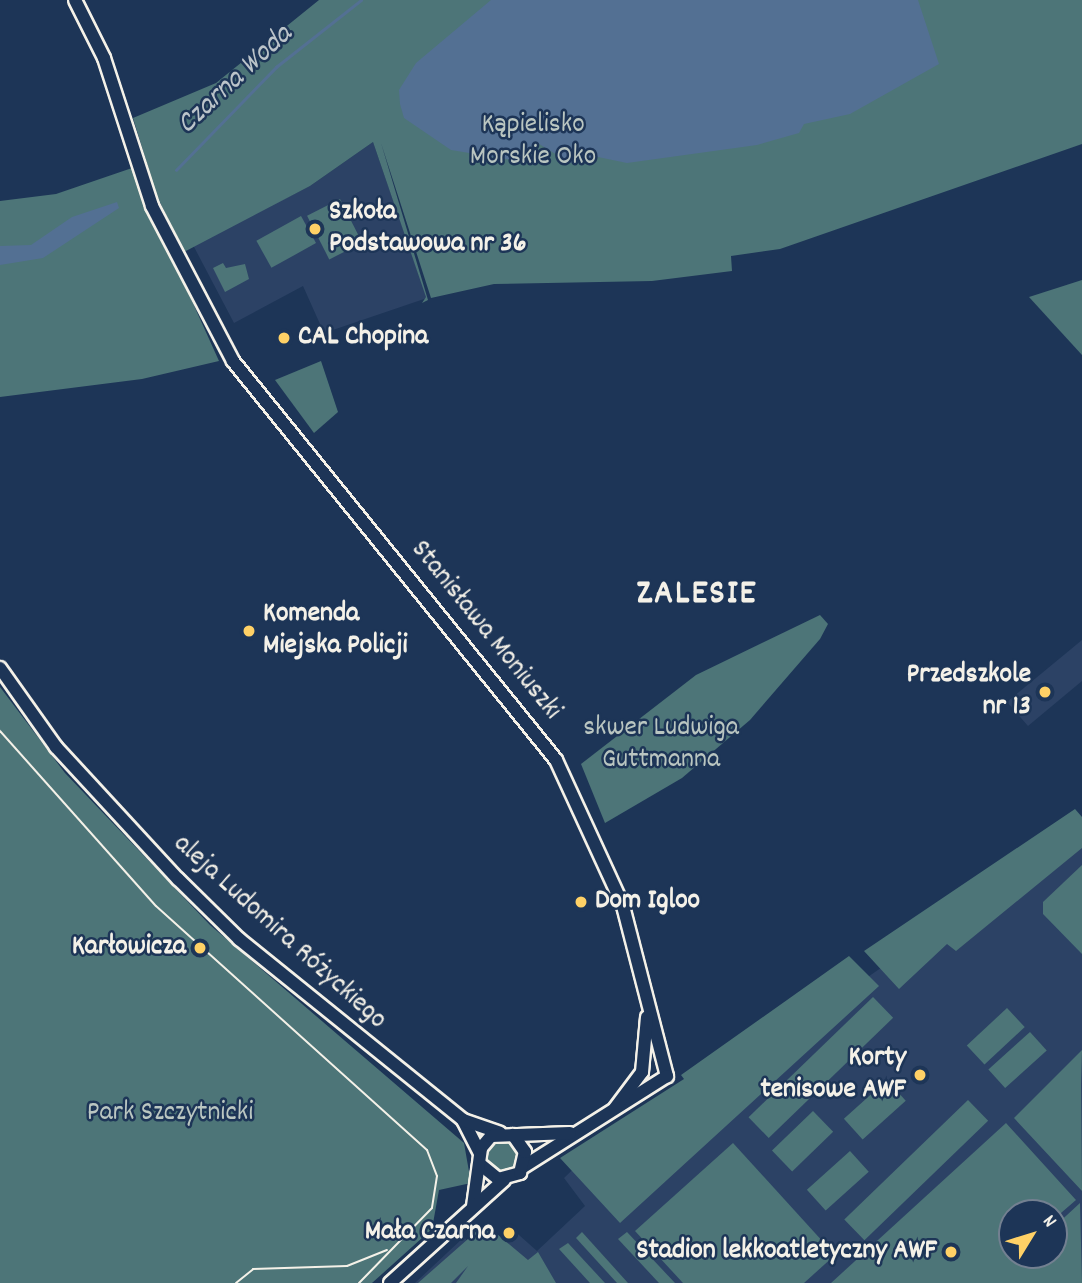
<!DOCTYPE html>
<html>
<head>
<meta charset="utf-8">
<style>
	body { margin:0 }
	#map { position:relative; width:1082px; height:1283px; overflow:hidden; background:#1d3557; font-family:Dekko,sans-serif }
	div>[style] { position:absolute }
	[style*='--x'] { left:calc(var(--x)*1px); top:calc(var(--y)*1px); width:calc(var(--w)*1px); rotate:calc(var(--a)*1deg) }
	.built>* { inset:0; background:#2c4265 }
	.green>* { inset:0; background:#4d7578; transform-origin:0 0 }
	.round { border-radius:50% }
	.water>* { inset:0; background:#537093 }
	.stream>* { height:2.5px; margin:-1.25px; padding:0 1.25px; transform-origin:1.25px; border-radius:1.25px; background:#537093 }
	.roads { filter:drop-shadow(2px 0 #f4f1e8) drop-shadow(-2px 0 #f4f1e8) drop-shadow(0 2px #f4f1e8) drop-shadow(0 -2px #f4f1e8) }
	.minor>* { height:12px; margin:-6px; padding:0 6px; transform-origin:6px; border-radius:6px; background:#1d3557 }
	.tram>* { height:2px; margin:-1px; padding:0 1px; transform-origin:1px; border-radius:1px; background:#f4f1e8 }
	.dots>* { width:19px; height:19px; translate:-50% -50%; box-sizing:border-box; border:4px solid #1d3557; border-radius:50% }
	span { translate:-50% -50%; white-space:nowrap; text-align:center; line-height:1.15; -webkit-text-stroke:5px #1d3557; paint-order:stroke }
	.park-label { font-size:28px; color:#bac6c1 }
	.poi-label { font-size:28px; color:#f4f1e8; font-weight:700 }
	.left { translate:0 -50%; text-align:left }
	.right { translate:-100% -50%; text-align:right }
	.street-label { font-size:28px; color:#f4f1e8 }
	.water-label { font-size:30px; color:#bcc4ca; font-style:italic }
	.district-label { font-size:35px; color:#f4f1e8; font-weight:700; letter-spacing:2px }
	.north { position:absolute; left:998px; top:1199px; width:70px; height:70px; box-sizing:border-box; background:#1d3557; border:2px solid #738091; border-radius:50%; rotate:52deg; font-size:19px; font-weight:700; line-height:28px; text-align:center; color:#f4f1e8 }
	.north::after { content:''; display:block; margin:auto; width:24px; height:32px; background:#ffd166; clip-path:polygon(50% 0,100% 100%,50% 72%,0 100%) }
</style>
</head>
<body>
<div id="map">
	<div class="built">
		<div style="clip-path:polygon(373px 142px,427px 298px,324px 333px,303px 286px,234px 323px,193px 245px,310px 186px)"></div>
		<div style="clip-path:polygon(1082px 640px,1082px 681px,1028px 726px,1007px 702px)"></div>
		<div style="clip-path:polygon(evenodd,1082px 828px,1082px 1283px,415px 1283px,464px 1237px,480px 1255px,510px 1227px,537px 1251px,585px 1206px,564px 1178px,594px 1149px,796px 1027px,1082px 828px,1012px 1213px,1054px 1213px,1054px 1255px,1012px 1255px,1012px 1213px)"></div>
	</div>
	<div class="green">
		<div style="clip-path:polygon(319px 0,1082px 0,1082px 144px,780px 249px,731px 256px,732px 271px,652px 281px,494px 284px,431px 298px,381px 143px,428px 300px,422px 303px,426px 297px,373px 142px,310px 186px,184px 252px,157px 196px,133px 118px,216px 83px)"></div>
		<div style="clip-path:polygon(132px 168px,219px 361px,142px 379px,0 397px,0 201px,56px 194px)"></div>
		<div style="left:340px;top:199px;width:49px;height:37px;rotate:63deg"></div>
		<div style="left:301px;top:216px;width:31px;height:51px;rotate:61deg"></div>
		<div style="clip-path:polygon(223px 263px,226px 268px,245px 264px,249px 279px,225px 292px,213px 268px)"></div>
		<div style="clip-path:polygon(1082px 280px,1082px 355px,1029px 297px)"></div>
		<div style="clip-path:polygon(321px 361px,338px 412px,314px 433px,275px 380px)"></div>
		<div style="clip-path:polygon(820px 615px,828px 624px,820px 639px,750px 720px,682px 778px,605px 823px,581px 764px,696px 675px)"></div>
		<div style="clip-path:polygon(0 687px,65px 773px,210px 925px,464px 1143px,471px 1183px,439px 1190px,432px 1229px,372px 1283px,0 1283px)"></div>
		<div style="clip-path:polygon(1075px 809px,1082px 817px,1082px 848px,956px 951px,947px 944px,899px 989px,864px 951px)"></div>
		<div style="clip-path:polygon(1082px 865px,1082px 954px,1043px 914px,1043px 902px)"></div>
		<div style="clip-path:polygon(849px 956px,879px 986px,620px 1223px,560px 1158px,684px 1079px,681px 1075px)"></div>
		<div style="left:873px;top:997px;width:29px;height:173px;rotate:46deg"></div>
		<div style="left:1007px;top:1008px;width:26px;height:55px;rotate:47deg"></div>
		<div style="left:1030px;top:1032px;width:25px;height:56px;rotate:48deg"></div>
		<div style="clip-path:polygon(1082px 1050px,1081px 1084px,1082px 1191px,1014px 1118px)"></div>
		<div style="left:887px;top:1080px;width:28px;height:58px;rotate:48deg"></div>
		<div style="left:968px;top:1100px;width:29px;height:172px;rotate:46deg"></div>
		<div style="left:813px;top:1111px;width:29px;height:57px;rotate:46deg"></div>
		<div style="clip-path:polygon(1006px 1123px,1076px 1200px,1054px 1219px,1054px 1213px,1012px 1213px,1012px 1255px,1054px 1255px,1054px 1227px,1080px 1203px,1082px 1283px,831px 1283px)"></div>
		<div class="round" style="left:486px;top:1140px;width:32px;height:32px"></div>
		<div style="clip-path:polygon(733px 1143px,835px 1255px,804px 1283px,683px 1283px,635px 1231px)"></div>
		<div style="left:850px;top:1151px;width:28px;height:58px;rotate:48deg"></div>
		<div style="clip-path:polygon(485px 1224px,528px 1260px,538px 1252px,556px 1283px,456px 1283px,468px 1266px,451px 1283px,418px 1283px)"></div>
		<div style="clip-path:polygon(582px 1232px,628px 1283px,617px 1283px,576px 1238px)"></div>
		<div style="clip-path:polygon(627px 1232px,675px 1283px,659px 1283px,618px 1239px)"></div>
		<div style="clip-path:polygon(568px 1243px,605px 1283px,590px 1283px,559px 1249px)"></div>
	</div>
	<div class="water">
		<div style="clip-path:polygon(491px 0,918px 0,939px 64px,850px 114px,804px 124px,799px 133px,757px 145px,627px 163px,598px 157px,570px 163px,536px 142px,517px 161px,451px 150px,404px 118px,400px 104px,399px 90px,416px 63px)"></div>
		<div style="clip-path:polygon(117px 202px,119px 208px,43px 258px,0 265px,0 246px,31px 245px,72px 217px)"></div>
	</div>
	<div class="stream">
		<div style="--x:176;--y:170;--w:144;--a:-45.8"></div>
		<div style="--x:276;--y:67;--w:108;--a:-38.2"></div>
	</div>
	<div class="roads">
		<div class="minor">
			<div style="--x:75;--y:0;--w:65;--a:63.4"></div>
			<div style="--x:104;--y:58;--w:156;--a:72"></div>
			<div style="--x:152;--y:206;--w:175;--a:62.4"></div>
			<div style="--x:233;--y:361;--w:513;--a:51.01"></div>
			<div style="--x:556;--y:760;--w:161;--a:65.3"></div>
			<div style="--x:623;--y:906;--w:176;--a:75.5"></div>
			<div style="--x:667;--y:1076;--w:170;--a:147.7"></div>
			<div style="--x:0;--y:668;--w:97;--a:54.7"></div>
			<div style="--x:56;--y:747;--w:180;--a:47.3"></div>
			<div style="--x:178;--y:879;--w:86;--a:44.5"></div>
			<div style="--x:239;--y:939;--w:288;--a:38.9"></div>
			<div style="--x:463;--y:1120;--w:37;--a:63"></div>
			<div style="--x:615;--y:1108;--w:45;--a:-53.1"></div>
			<div style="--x:642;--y:1072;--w:55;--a:-84.8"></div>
			<div style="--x:463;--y:1120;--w:39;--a:19"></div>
			<div style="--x:481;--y:1165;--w:22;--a:39"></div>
			<div style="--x:498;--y:1179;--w:23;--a:-15"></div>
			<div style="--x:520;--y:1173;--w:22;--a:-77"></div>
			<div style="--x:525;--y:1152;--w:21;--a:-125"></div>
			<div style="--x:473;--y:1206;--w:59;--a:-82.1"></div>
			<div style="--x:481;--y:1148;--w:16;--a:-50"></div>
			<div style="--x:491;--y:1136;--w:79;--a:-2.2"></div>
			<div style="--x:390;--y:1283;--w:154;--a:-42.1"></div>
		</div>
	</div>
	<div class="tram">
		<div style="--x:0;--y:731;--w:234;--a:48.3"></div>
		<div style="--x:156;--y:906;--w:365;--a:42"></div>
		<div style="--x:427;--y:1150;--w:28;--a:69"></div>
		<div style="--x:437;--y:1176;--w:32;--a:99"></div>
		<div style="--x:432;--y:1208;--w:105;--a:134.2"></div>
		<div style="--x:236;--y:1283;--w:22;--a:-39"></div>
		<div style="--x:253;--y:1269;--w:94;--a:-1.8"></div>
		<div style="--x:347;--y:1266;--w:43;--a:-21.8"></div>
	</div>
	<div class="dots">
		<div style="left:315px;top:229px;background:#ffd166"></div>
		<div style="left:284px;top:338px;background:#ffd166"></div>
		<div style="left:249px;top:631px;background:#ffd166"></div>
		<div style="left:1045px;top:692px;background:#ffd166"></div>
		<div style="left:581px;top:902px;background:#ffd166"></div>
		<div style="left:200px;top:948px;background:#ffd166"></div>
		<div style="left:920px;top:1075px;background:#ffd166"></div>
		<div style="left:509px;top:1233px;background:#ffd166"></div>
		<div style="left:951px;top:1252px;background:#ffd166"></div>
	</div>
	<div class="park-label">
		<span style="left:533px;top:142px">Kąpielisko<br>Morskie Oko</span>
		<span style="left:661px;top:745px">skwer Ludwiga<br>Guttmanna</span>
		<span style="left:170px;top:1114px">Park Szczytnicki</span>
	</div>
	<div class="poi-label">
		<span class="left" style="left:329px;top:229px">Szkoła<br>Podstawowa nr 36</span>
		<span class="left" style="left:298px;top:338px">CAL Chopina</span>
		<span class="left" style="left:263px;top:631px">Komenda<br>Miejska Policji</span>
		<span class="right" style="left:1031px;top:692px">Przedszkole<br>nr 13</span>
		<span class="left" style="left:595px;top:902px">Dom Igloo</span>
		<span class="right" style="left:186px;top:948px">Karłowicza</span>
		<span class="right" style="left:906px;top:1075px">Korty<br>tenisowe AWF</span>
		<span class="right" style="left:495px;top:1233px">Mała Czarna</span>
		<span class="right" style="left:937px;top:1252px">Stadion lekkoatletyczny AWF</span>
	</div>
	<div class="street-label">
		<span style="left:485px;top:631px;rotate:51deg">Stanisława Moniuszki</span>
		<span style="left:279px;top:933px;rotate:42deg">aleja Ludomira Różyckiego</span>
	</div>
	<div class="water-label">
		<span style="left:236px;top:81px;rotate:-43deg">Czarna Woda</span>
	</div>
	<div class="district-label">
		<span style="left:697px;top:595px">ZALESIE</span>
	</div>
	<div class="north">N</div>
</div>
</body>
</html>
